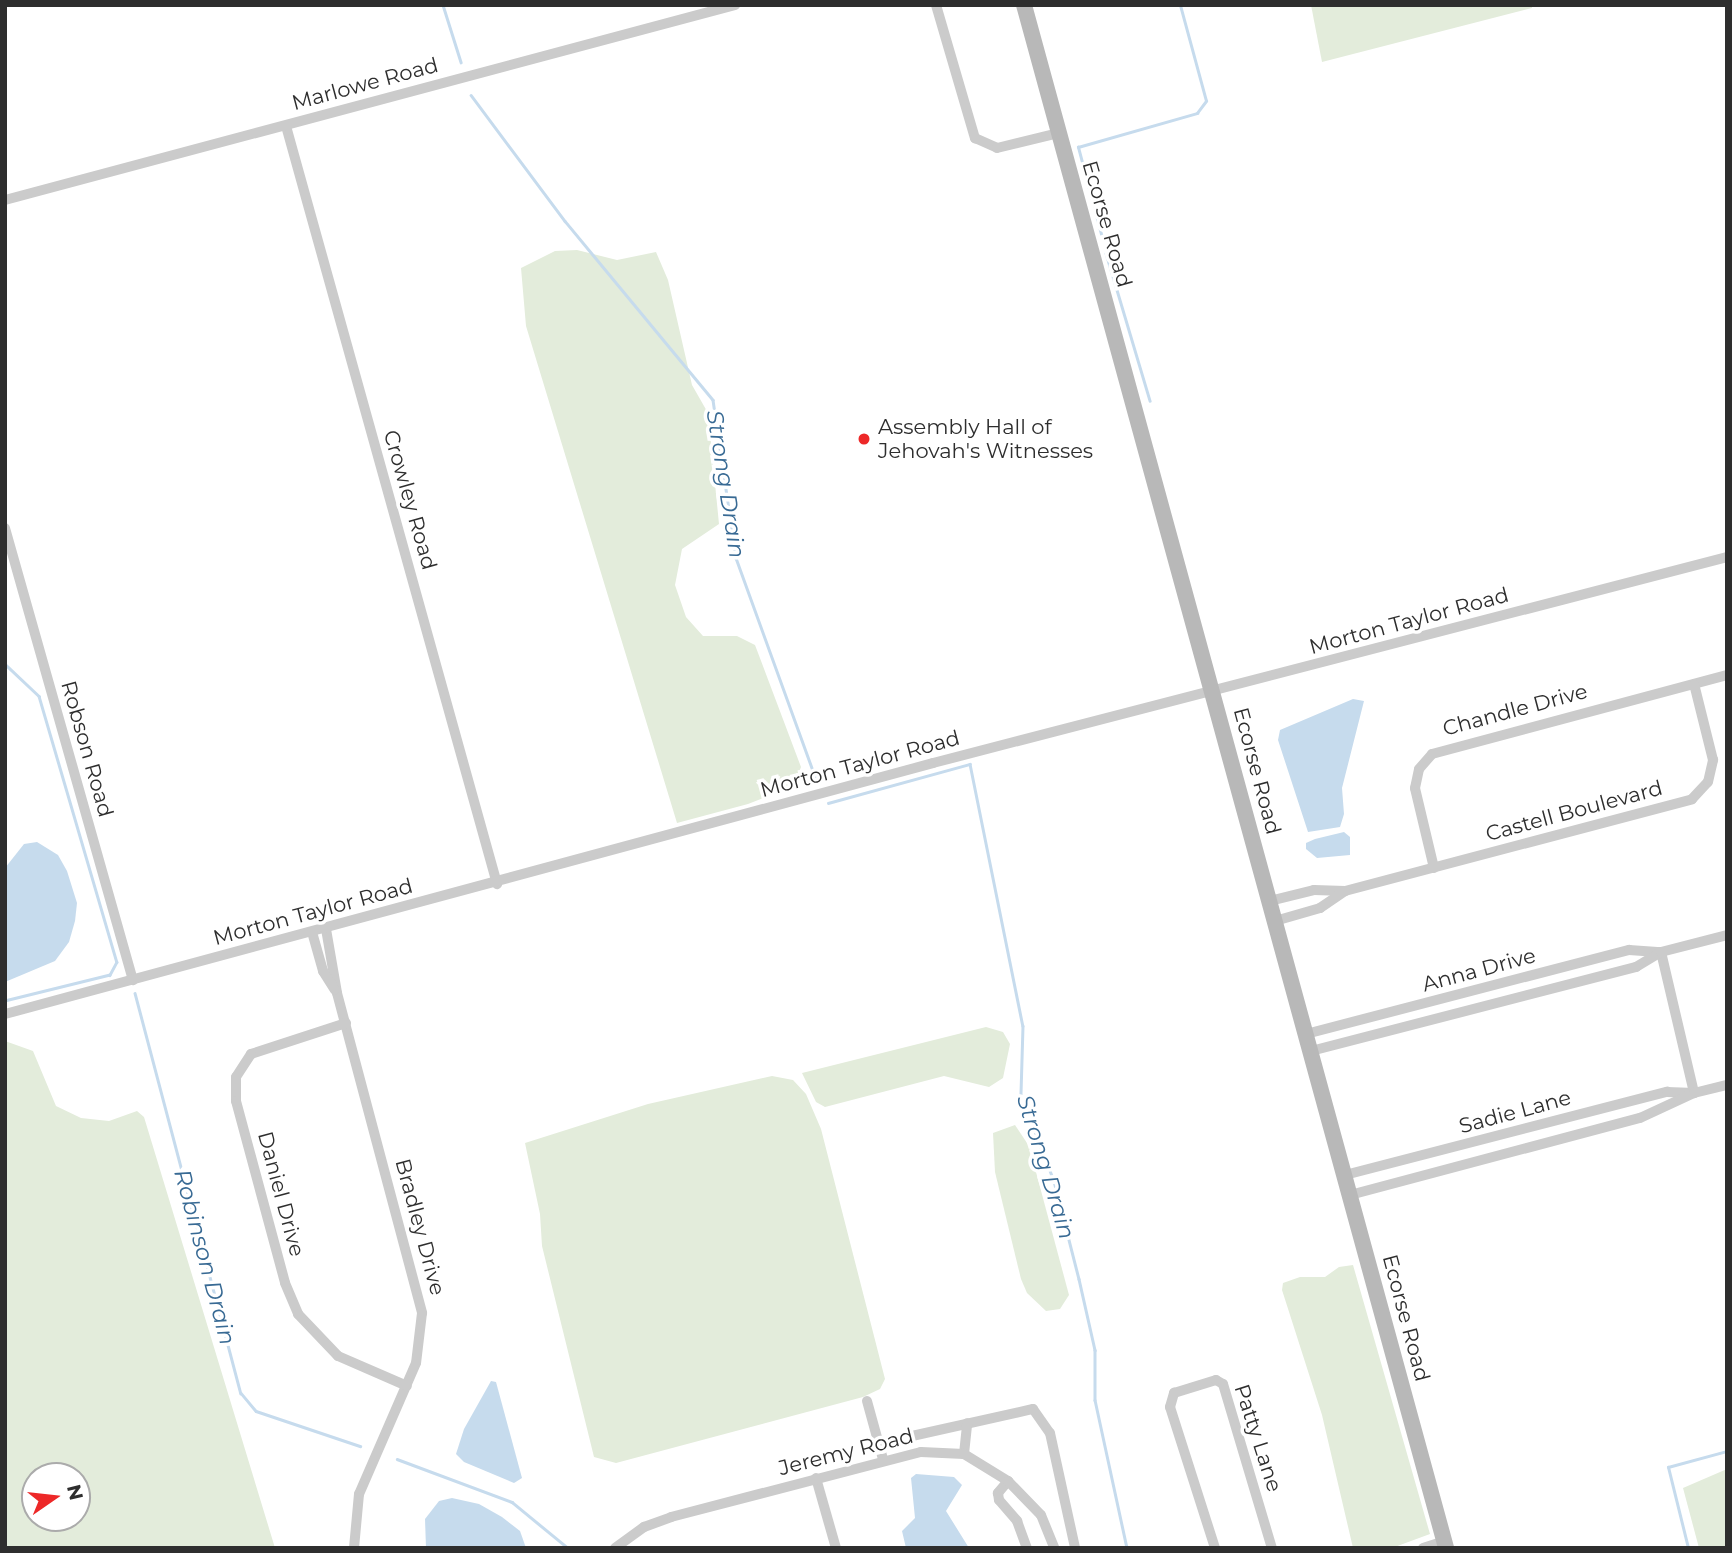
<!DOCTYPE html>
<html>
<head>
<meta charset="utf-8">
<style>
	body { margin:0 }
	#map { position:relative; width:1732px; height:1553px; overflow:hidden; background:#fff; font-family:Montserrat,sans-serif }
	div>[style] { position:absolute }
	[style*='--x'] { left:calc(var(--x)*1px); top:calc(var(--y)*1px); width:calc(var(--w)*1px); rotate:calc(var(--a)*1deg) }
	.green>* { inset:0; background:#e3ecdb }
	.water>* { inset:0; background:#c6dbed }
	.stream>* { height:2.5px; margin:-1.25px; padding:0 1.25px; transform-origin:1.25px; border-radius:1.25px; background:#c6dbed }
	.minor>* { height:10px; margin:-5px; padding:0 5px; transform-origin:5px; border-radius:5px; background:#cbcbcb }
	.secondary>* { height:16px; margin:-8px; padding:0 8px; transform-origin:8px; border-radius:8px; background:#b8b8b8 }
	.dots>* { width:19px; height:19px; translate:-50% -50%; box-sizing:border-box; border:4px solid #fff; border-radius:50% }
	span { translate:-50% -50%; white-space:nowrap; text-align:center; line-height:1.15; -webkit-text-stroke:7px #fff; paint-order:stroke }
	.street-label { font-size:21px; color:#2e2e2e }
	.poi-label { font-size:21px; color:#2e2e2e }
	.left { translate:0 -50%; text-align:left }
	.water-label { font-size:23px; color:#386a94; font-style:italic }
	.frame { position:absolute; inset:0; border:7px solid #2e2e2e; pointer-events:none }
	.north { position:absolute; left:21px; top:1462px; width:70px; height:70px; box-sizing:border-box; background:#fff; border:2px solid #ababab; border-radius:50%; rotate:76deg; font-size:19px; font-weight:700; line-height:28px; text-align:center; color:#2e2e2e }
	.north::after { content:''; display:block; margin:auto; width:24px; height:32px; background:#ed2828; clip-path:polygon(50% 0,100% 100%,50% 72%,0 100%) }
</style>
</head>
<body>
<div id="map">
	<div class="green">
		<div style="clip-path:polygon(1311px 5px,1532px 5px,1532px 8px,1322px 62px)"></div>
		<div style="clip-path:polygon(577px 250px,617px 260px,656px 252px,668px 280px,692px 385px,708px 413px,719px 524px,682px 549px,675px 585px,686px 617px,703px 636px,737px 636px,755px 645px,801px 767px,794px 786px,748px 804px,677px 823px,526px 326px,521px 268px,555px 251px)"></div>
		<div style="clip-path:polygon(986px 1027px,1003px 1032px,1010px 1044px,1003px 1078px,989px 1087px,944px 1076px,825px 1107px,816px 1102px,802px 1073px)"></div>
		<div style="clip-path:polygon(evenodd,5px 1041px,33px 1051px,56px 1106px,81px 1118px,109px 1121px,137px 1111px,144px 1117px,275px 1548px,5px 1548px,5px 1041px,77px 1476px,77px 1518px,35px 1518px,35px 1476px,77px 1476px)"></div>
		<div style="clip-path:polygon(772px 1076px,793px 1080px,806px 1094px,821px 1129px,885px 1379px,880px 1389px,863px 1397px,616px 1463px,594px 1457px,542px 1246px,540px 1214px,525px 1143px,648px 1104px)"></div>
		<div style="clip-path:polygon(1015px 1125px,1029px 1146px,1069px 1295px,1060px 1309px,1046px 1311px,1027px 1293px,1021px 1279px,995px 1172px,993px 1133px)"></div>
		<div style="clip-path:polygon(1353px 1265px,1430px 1534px,1392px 1548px,1353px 1548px,1322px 1415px,1282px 1290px,1283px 1283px,1300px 1277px,1325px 1277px,1339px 1267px)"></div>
		<div style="clip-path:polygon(1727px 1469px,1727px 1548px,1699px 1548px,1683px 1488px)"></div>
	</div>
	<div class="water">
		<div style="clip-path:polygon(1353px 699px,1364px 701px,1342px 788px,1344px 814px,1340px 827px,1308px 832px,1278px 740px,1280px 730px)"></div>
		<div style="clip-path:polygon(1344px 832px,1350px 837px,1350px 855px,1317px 858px,1306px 849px,1306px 843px,1315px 839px)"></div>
		<div style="clip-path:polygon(37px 842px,58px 855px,67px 871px,77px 903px,75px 921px,69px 942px,55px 961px,5px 982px,5px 868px,24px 844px)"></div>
		<div style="clip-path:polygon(491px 1381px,496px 1382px,522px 1478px,514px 1483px,464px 1462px,456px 1454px,464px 1429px)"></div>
		<div style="clip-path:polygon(916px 1474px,954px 1477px,962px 1485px,946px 1511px,969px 1548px,906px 1548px,902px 1531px,915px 1518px,911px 1478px)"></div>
		<div style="clip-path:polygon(452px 1498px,479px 1504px,502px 1517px,520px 1531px,526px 1548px,426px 1548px,425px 1519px,439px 1501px)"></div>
	</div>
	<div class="stream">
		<div style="--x:443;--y:5;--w:60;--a:72.5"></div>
		<div style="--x:471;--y:95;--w:157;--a:53.3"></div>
		<div style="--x:565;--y:221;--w:232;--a:50.4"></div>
		<div style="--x:713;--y:400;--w:160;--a:81.7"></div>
		<div style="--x:736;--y:558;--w:232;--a:70.1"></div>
		<div style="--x:1102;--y:238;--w:94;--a:-104.8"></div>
		<div style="--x:1078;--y:147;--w:124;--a:-15.9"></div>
		<div style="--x:1197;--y:113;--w:15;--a:-53"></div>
		<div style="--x:1206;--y:101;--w:99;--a:-105.2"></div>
		<div style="--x:1106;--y:253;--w:154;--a:73.4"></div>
		<div style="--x:5;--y:664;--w:47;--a:43.3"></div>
		<div style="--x:39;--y:696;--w:277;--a:73.7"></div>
		<div style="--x:117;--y:962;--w:15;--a:118"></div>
		<div style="--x:110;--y:975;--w:108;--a:166.1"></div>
		<div style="--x:828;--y:803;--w:147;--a:-15.4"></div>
		<div style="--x:970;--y:764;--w:267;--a:78.6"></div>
		<div style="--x:1023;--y:1026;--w:69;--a:91.7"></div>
		<div style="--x:1021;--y:1095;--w:92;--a:69"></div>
		<div style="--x:1054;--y:1181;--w:101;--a:75.7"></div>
		<div style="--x:1079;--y:1279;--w:73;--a:77.3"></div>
		<div style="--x:1095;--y:1350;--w:50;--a:90"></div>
		<div style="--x:1095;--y:1400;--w:151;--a:77.8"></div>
		<div style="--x:135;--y:993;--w:414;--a:75.2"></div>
		<div style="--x:241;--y:1393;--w:23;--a:50"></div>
		<div style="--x:256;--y:1411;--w:110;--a:18.6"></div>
		<div style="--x:397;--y:1459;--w:123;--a:20.5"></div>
		<div style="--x:512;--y:1502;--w:72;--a:39.4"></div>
		<div style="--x:1688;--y:1548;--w:83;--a:-103.9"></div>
		<div style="--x:1668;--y:1467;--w:61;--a:-15.2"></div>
	</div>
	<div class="minor">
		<div style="--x:936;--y:5;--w:139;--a:73.7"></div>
		<div style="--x:975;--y:138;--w:24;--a:24"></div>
		<div style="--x:997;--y:148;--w:64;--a:-13.6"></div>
		<div style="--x:286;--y:126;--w:787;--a:74.44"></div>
		<div style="--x:5;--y:200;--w:756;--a:-14.96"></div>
		<div style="--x:5;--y:528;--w:470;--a:74.2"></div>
		<div style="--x:1434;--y:868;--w:82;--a:-103.4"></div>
		<div style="--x:1415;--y:788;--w:19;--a:-78"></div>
		<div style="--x:1419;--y:769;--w:20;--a:-49"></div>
		<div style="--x:1432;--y:754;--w:305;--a:-15"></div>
		<div style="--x:1270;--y:901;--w:45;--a:-14"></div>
		<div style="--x:1314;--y:890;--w:31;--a:2"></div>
		<div style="--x:1345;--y:891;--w:359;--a:-14.8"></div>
		<div style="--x:1692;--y:799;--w:23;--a:-47"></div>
		<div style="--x:1708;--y:782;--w:23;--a:-77"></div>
		<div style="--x:1713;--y:760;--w:78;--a:-104"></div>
		<div style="--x:1275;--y:921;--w:47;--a:-16.1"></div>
		<div style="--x:1320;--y:908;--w:30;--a:-34"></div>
		<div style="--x:326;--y:929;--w:65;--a:80.2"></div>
		<div style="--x:337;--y:993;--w:331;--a:75.1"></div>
		<div style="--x:422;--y:1313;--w:50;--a:96.8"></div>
		<div style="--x:416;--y:1363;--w:143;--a:113.5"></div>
		<div style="--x:359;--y:1494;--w:54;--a:95.3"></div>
		<div style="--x:312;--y:932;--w:41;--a:74.2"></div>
		<div style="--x:323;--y:971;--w:22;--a:58"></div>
		<div style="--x:1661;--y:952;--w:145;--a:76.8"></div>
		<div style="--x:5;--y:1014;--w:961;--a:-15.13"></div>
		<div style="--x:933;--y:763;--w:820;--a:-14.54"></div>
		<div style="--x:346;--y:1023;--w:100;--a:161.9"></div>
		<div style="--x:251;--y:1054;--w:27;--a:123"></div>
		<div style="--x:236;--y:1077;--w:24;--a:90"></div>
		<div style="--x:236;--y:1101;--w:188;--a:74.9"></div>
		<div style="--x:285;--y:1283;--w:34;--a:67"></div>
		<div style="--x:298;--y:1314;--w:58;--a:46.4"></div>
		<div style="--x:338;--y:1356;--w:75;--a:23.5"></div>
		<div style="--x:1306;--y:1034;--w:334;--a:-14.6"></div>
		<div style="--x:1629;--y:950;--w:32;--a:4"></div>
		<div style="--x:1311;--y:1051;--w:336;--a:-14.5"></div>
		<div style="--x:1636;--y:967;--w:29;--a:-31"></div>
		<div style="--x:1661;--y:952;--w:68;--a:-14.4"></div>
		<div style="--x:1345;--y:1175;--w:333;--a:-14.5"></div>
		<div style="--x:1667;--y:1092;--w:27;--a:2"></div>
		<div style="--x:1350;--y:1195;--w:300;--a:-14.9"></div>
		<div style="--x:1640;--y:1118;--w:60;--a:-24.8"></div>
		<div style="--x:1694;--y:1093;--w:34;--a:-14"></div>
		<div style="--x:867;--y:1401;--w:60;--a:74.6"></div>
		<div style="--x:912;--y:1436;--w:124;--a:-12.6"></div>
		<div style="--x:1033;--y:1409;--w:29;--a:55"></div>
		<div style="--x:1050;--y:1433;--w:118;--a:77.7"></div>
		<div style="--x:964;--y:1454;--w:31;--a:-84"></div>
		<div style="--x:816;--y:1478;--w:73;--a:74.1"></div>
		<div style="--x:1008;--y:1481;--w:16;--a:130"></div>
		<div style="--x:998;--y:1493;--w:7;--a:82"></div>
		<div style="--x:999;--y:1500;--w:28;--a:49"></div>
		<div style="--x:1017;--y:1521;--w:29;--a:70"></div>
		<div style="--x:615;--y:1548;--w:36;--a:-36"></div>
		<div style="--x:644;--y:1527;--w:29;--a:-20"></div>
		<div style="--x:671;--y:1517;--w:258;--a:-14.6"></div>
		<div style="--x:921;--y:1452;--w:43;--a:2.7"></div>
		<div style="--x:964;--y:1454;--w:52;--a:31.5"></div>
		<div style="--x:1008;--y:1481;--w:47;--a:45.9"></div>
		<div style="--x:1041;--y:1515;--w:35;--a:68"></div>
		<div style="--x:1215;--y:1548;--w:148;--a:-107.7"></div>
		<div style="--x:1170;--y:1407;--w:15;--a:-74"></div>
		<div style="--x:1174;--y:1393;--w:44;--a:-17.2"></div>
		<div style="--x:1216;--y:1380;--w:8;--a:30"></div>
		<div style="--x:1223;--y:1384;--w:171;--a:73.4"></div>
		<div style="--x:1423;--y:1548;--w:22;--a:-18"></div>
	</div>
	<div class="secondary">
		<div style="--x:1024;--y:5;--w:1600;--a:74.7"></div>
	</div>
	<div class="dots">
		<div style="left:864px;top:439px;background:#ed2828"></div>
	</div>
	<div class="street-label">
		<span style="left:365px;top:84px;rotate:-15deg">Marlowe Road</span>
		<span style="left:1107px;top:224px;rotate:74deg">Ecorse Road</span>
		<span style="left:410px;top:500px;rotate:74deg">Crowley Road</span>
		<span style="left:1409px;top:621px;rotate:-15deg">Morton Taylor Road</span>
		<span style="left:1515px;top:710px;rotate:-15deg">Chandle Drive</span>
		<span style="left:87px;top:749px;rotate:74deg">Robson Road</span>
		<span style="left:860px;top:764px;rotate:-15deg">Morton Taylor Road</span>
		<span style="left:1257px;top:771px;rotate:75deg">Ecorse Road</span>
		<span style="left:1574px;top:811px;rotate:-15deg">Castell Boulevard</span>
		<span style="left:313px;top:912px;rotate:-15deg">Morton Taylor Road</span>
		<span style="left:1479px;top:970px;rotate:-15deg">Anna Drive</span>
		<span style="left:1515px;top:1112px;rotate:-15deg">Sadie Lane</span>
		<span style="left:281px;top:1194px;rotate:75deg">Daniel Drive</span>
		<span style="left:420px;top:1227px;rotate:75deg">Bradley Drive</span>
		<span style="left:1406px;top:1318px;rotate:75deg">Ecorse Road</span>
		<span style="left:1258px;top:1438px;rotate:72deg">Patty Lane</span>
		<span style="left:846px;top:1452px;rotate:-14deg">Jeremy Road</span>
	</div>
	<div class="poi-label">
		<span class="left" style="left:878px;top:439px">Assembly Hall of<br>Jehovah's Witnesses</span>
	</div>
	<div class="water-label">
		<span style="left:726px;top:484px;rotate:81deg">Strong Drain</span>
		<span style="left:1046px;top:1167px;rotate:73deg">Strong Drain</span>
		<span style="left:205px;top:1257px;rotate:75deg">Robinson Drain</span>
	</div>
	<div class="frame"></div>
	<div class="north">N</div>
</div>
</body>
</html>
